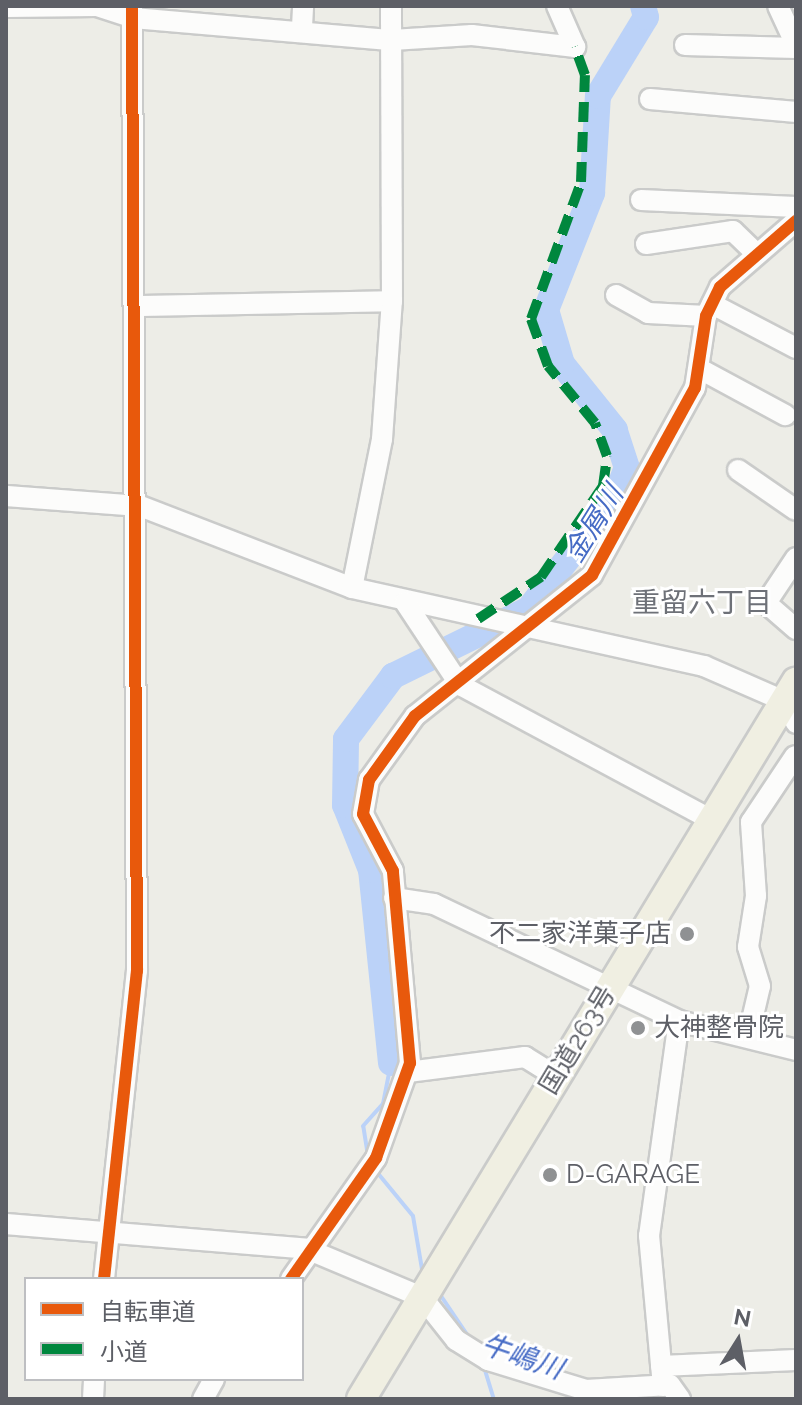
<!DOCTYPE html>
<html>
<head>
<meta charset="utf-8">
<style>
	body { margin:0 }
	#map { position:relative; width:802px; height:1405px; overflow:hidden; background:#edede7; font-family:Raleway,"Noto Sans JP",sans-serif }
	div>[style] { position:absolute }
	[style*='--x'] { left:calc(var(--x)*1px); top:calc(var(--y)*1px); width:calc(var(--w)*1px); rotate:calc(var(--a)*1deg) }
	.stream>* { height:4px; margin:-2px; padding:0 2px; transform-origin:2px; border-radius:2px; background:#bbd2f8 }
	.river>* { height:26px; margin:-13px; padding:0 13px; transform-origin:13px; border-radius:13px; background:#bbd2f8 }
	.roads { filter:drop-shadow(2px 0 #cacbca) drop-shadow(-2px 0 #cacbca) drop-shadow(0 2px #cacbca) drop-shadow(0 -2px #cacbca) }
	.minor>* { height:20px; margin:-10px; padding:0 10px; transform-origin:10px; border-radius:10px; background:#fcfcfb }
	.highway>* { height:28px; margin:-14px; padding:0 14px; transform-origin:14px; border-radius:14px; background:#f0efe2 }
	.quiet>* { height:10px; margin-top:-5px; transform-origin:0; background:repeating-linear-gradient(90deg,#00873e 0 20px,transparent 0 30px) }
	.cycleway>* { height:12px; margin:-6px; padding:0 6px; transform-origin:6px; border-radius:6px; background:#e8590c }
	.dots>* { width:22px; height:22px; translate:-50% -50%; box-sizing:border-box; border:4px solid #fff; border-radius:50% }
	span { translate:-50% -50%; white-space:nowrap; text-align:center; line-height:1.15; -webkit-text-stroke:6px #fff; paint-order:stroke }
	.poi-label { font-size:26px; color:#5d5f66 }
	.right { translate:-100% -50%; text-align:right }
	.left { translate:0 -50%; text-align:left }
	.street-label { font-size:26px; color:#5d5f66 }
	.water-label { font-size:28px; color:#466bc5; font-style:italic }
	.neighbourhood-label { font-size:28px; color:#6e7178 }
	.frame { position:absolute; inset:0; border:8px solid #5d5f66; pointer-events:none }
	.legend { position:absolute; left:24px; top:1277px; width:280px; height:104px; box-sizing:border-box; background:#fff; border:2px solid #bebfc2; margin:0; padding:10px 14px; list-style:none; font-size:24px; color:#5d5f66 }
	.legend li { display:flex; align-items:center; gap:16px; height:40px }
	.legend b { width:40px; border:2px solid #bebfc2 }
	.north { position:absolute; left:698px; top:1301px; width:80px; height:80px; -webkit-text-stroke:6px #fff; paint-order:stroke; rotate:11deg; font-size:22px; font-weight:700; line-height:32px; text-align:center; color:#5d5f66 }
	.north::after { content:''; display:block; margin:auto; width:28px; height:36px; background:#5d5f66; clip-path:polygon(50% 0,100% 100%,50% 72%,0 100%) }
</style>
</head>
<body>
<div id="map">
	<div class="stream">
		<div style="--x:368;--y:1156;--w:30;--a:-99"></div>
		<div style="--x:363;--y:1126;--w:30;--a:-48"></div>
		<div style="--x:383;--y:1104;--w:42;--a:-79"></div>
		<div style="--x:376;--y:1171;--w:58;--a:50.6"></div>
		<div style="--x:413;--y:1216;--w:60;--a:80.4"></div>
		<div style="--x:439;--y:1293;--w:55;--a:56"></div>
		<div style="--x:484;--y:1367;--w:34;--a:73"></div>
		<div style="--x:699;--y:1374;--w:91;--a:-2.5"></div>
	</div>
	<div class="river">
		<div style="--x:391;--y:1063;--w:194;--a:-95.9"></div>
		<div style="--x:371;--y:870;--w:70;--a:-111.8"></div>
		<div style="--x:345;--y:805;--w:66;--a:-89.1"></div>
		<div style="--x:346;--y:739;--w:79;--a:-53.3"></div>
		<div style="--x:393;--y:676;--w:152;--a:-26.2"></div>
		<div style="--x:529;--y:609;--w:143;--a:-52.4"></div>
		<div style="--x:616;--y:496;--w:30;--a:-69"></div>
		<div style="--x:627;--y:468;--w:40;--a:-108"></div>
		<div style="--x:615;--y:430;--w:85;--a:-128.8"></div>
		<div style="--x:562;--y:364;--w:56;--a:-106.5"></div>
		<div style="--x:546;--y:310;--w:126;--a:-68.5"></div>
		<div style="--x:592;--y:193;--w:97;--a:-86.5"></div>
		<div style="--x:598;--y:96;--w:92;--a:-58.7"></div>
		<div style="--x:646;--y:17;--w:11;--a:-105"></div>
	</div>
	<div class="roads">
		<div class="minor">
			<div style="--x:778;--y:6;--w:43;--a:65.2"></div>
			<div style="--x:6;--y:7;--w:91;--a:-0.6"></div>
			<div style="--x:97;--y:6;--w:38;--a:18"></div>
			<div style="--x:133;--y:18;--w:260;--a:4.9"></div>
			<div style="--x:392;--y:40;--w:80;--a:-3.6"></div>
			<div style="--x:472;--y:35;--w:104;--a:6.6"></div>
			<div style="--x:575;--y:47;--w:45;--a:-113.7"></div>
			<div style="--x:302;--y:27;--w:21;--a:-87"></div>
			<div style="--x:685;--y:45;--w:111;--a:1.5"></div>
			<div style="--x:650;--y:99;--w:147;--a:5.1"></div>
			<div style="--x:641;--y:200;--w:155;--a:2.6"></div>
			<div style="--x:646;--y:244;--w:88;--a:-8.5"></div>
			<div style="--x:733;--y:231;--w:32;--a:44"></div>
			<div style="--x:616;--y:295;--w:37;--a:29"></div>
			<div style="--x:648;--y:313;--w:58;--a:3"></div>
			<div style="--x:712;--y:304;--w:95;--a:27.6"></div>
			<div style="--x:138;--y:306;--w:254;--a:-1.1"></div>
			<div style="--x:700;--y:369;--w:97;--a:28.4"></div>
			<div style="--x:738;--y:470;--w:70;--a:34.6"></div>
			<div style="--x:6;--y:496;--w:134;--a:4.3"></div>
			<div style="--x:140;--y:506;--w:227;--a:21.1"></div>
			<div style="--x:352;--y:588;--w:361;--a:12.5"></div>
			<div style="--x:704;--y:666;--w:87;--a:23.6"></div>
			<div style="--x:784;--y:701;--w:25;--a:61"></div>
			<div style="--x:796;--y:558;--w:54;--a:123.7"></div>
			<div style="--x:766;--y:603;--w:40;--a:41"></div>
			<div style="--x:352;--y:588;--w:152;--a:-78.6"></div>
			<div style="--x:382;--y:439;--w:138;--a:-85.9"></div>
			<div style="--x:392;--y:301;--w:295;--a:-90.2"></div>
			<div style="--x:405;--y:602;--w:100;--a:56.5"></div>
			<div style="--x:460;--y:685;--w:286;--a:28.2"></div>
			<div style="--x:394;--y:898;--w:40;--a:8.5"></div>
			<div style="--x:434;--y:904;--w:272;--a:25.5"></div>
			<div style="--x:679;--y:1021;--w:121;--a:13.9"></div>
			<div style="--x:748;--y:1037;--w:52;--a:-76.8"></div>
			<div style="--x:760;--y:986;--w:41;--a:-107.1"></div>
			<div style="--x:748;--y:947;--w:52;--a:-81.1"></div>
			<div style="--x:756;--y:896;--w:74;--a:-93.9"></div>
			<div style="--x:751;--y:822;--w:79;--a:-56.3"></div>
			<div style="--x:408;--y:1072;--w:118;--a:-7.3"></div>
			<div style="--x:525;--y:1057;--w:36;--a:32"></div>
			<div style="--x:6;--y:1224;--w:302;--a:4.7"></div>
			<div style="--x:307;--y:1249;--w:125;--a:22.7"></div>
			<div style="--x:422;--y:1297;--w:55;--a:51.7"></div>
			<div style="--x:456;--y:1340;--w:38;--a:32"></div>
			<div style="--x:488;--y:1360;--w:102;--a:17"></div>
			<div style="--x:586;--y:1390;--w:84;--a:-3.4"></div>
			<div style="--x:670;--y:1385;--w:17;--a:54"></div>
			<div style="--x:104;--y:1279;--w:310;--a:-83.9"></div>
			<div style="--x:137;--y:971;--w:965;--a:-90.3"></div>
			<div style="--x:291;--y:1279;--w:148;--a:-54.9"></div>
			<div style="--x:376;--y:1158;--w:101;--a:-70.3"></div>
			<div style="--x:410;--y:1063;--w:193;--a:-95.1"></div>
			<div style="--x:393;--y:871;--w:64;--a:-117.8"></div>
			<div style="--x:363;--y:814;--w:35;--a:-80"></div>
			<div style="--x:369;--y:780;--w:79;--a:-54.3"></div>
			<div style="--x:415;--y:716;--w:226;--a:-38.5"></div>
			<div style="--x:592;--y:575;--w:213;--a:-61.2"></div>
			<div style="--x:695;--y:388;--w:73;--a:-81.3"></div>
			<div style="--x:706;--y:316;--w:32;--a:-64"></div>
			<div style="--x:720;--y:287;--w:101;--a:-41"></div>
			<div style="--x:661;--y:1366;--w:135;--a:-2.5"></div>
			<div style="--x:663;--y:1386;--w:151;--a:-95.3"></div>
			<div style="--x:649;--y:1236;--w:217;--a:-82.1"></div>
			<div style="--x:93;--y:1399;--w:20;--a:-87"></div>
			<div style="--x:203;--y:1399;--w:23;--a:-61"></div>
		</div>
		<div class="highway">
			<div style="--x:361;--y:1399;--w:839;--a:-58.76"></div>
		</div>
	</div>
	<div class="quiet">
		<div style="--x:478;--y:619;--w:76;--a:-33.7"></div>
		<div style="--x:541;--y:577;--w:110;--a:-55.7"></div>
		<div style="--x:603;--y:486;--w:30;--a:-82"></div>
		<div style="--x:607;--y:456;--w:35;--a:-110"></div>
		<div style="--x:595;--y:423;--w:74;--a:-129.5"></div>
		<div style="--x:548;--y:366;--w:50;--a:-109.9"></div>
		<div style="--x:531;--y:319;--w:146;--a:-69.9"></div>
		<div style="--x:581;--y:182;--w:107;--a:-87.9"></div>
		<div style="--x:585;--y:75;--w:30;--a:-110"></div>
	</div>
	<div class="cycleway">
		<div style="--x:104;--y:1279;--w:310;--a:-83.9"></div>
		<div style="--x:137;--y:971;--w:965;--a:-90.3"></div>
		<div style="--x:291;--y:1279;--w:148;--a:-54.9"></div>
		<div style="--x:376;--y:1158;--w:101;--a:-70.3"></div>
		<div style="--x:410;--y:1063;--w:193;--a:-95.1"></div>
		<div style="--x:393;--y:871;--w:64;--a:-117.8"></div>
		<div style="--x:363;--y:814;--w:35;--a:-80"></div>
		<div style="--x:369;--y:780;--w:79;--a:-54.3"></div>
		<div style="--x:415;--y:716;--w:226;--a:-38.5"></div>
		<div style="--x:592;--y:575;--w:213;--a:-61.2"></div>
		<div style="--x:695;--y:388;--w:73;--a:-81.3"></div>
		<div style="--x:706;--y:316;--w:32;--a:-64"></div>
		<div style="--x:720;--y:287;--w:101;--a:-41"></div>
	</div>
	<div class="dots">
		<div style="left:687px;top:934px;background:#8f9193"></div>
		<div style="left:638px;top:1028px;background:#8f9193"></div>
		<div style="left:550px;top:1175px;background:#8f9193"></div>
	</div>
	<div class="poi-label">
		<span class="right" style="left:671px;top:934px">不二家洋菓子店</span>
		<span class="left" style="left:654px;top:1028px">大神整骨院</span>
		<span class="left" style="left:566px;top:1175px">D-GARAGE</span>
	</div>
	<div class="street-label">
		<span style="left:578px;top:1040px;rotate:-59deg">国道263号</span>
	</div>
	<div class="water-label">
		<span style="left:594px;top:524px;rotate:-58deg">金屑川</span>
		<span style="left:522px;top:1357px;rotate:19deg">牛嶋川</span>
	</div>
	<div class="neighbourhood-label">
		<span style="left:702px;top:603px">重留六丁目</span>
	</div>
	<div class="frame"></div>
	<ul class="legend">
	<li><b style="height:10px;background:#e8590c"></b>自転車道</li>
	<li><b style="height:10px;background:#00873e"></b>小道</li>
	</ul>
	<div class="north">N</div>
</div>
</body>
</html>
